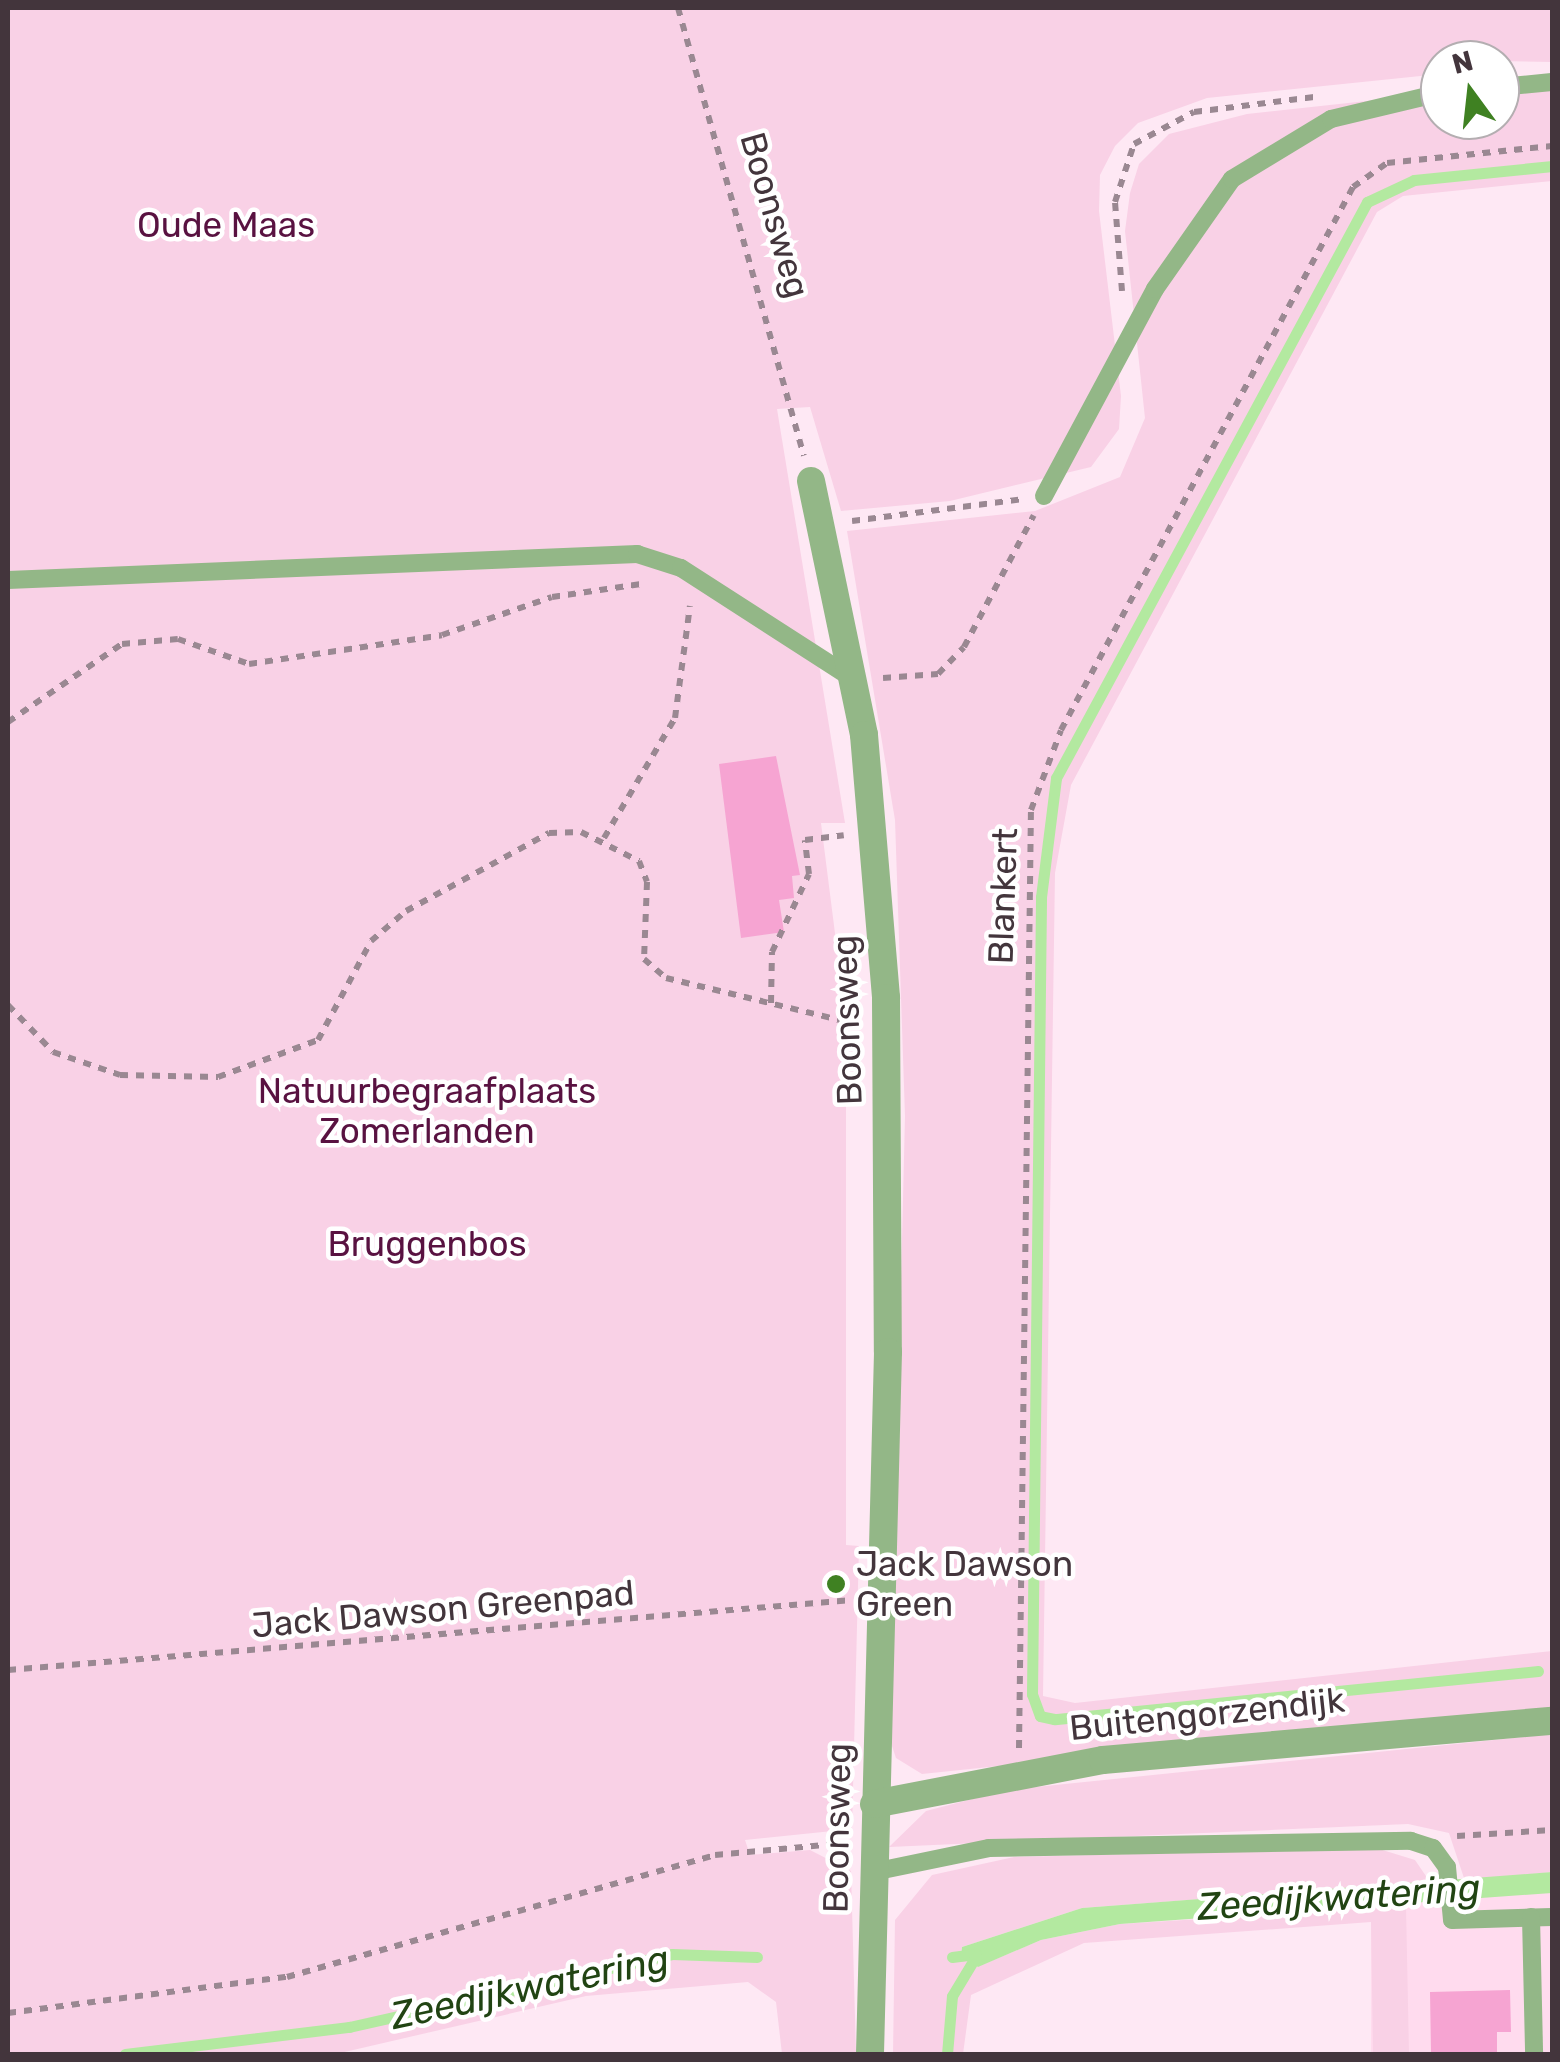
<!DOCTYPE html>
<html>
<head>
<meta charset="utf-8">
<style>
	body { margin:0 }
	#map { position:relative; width:1560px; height:2062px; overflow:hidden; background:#fee8f4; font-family:Rubik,sans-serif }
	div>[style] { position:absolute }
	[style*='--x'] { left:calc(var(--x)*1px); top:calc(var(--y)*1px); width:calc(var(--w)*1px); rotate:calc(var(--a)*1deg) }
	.built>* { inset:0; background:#ffdbee; transform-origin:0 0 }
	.green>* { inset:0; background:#f9d1e6 }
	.water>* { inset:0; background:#b3e9a0 }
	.stream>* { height:11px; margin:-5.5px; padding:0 5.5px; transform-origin:5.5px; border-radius:5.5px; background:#b3e9a0 }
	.building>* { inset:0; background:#f6a4d2 }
	.path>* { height:6px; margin-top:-3px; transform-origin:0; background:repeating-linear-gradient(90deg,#9a8892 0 8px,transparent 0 16px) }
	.service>* { height:18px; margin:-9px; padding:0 9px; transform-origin:9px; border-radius:9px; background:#93b787 }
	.minor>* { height:28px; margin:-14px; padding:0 14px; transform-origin:14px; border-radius:14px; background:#93b787 }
	.dots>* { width:28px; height:28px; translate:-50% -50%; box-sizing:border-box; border:5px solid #fff; border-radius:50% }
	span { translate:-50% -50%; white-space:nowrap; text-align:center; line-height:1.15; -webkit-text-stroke:9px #fff; paint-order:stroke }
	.street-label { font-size:35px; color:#43353c }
	.park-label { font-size:35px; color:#591241 }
	.poi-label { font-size:35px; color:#43353c }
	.left { translate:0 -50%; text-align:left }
	.water-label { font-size:38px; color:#214413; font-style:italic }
	.frame { position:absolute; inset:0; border:10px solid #43353c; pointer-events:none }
	.north { position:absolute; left:1420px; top:40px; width:100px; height:100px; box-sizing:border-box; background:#fff; border:2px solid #b4aeb1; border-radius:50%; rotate:345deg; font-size:28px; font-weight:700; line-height:40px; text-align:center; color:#43353c }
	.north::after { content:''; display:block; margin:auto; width:35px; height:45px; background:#3f8122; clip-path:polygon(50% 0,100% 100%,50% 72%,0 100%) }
</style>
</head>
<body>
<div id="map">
	<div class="built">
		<div style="left:1552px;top:1893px;width:161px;height:181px;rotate:90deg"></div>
	</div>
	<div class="green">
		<div style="clip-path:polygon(8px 8px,1552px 8px,1552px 62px,1440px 60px,1440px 74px,1207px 98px,1138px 123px,1115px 146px,1100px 175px,1099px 211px,1121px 396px,1119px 429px,1091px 467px,950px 501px,841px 511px,810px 407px,777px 409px,845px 823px,821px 823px,846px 1020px,846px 1545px,859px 1546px,852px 1829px,745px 1840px,750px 1855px,810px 1850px,851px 1871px,856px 2054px,782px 2054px,776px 2002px,748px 1982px,586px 1996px,336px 2054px,8px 2054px)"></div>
		<div style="clip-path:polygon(1552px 81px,1552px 181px,1403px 196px,1377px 212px,1071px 785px,1055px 873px,1043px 1696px,1075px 1703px,1552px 1651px,1550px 1709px,922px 1774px,896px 1758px,890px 1740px,905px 1116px,895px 820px,847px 531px,1035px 511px,1120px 477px,1145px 418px,1125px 231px,1130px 193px,1139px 164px,1169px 134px,1247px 114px,1440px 93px,1440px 120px,1500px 120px,1500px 86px)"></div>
		<div style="clip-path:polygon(1552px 1734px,1552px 1872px,1465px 1881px,1449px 1833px,1408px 1824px,889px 1847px,926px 1811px,1007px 1790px)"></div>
		<div style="clip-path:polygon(1376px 1848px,1415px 1860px,1430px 1882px,1082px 1908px,962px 1947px,961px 1957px,977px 1967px,1041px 1940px,1120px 1924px,1406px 1906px,1409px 2054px,1373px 2054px,1371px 1922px,1084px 1943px,971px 1995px,963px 2054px,893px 2054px,895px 1920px,932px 1875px,1014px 1857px)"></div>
	</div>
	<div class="water">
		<div style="clip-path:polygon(1552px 1872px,1552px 1893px,1120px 1924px,1041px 1940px,978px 1967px,961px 1957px,962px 1947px,1082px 1908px)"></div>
	</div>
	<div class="stream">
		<div style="--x:1538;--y:1671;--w:486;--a:174.3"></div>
		<div style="--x:1054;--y:1719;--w:14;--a:-168"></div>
		<div style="--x:1040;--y:1716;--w:23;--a:-110"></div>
		<div style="--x:1032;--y:1694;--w:797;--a:-89.35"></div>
		<div style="--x:1041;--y:897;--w:120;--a:-82.8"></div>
		<div style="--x:1056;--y:778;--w:655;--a:-61.63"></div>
		<div style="--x:1367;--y:202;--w:52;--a:-25.1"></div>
		<div style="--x:1414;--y:180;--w:139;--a:-5.8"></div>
		<div style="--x:952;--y:1957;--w:24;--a:-7"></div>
		<div style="--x:125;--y:2054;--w:226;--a:-6.9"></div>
		<div style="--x:349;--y:2027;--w:331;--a:-12.7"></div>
		<div style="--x:672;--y:1954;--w:85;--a:2"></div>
		<div style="--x:947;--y:2054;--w:58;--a:-85.1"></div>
		<div style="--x:952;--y:1996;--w:47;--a:-59"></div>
	</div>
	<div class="building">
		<div style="clip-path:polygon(776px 756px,800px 875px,792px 876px,794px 898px,779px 900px,784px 932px,741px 938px,719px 764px)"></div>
		<div style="clip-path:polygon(1510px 1990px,1511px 2032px,1497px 2032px,1497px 2054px,1431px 2054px,1430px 1992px)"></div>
	</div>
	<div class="path">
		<div style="--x:678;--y:8;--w:465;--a:74.3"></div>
		<div style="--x:1122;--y:291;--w:89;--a:-94.5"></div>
		<div style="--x:1115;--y:202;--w:61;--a:-71.9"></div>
		<div style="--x:1134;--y:144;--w:68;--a:-28.1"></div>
		<div style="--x:1194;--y:112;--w:121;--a:-7.1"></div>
		<div style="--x:852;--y:521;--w:172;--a:-7.3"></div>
		<div style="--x:883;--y:678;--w:55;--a:-4.2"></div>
		<div style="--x:938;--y:674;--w:37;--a:-46"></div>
		<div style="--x:964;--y:647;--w:149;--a:-62.1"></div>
		<div style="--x:8;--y:722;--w:138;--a:-34.4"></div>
		<div style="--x:122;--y:644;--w:56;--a:-5.1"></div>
		<div style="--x:178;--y:639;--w:75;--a:19.4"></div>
		<div style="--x:249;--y:664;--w:195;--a:-8.5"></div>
		<div style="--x:442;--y:635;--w:116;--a:-19.1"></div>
		<div style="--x:552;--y:597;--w:90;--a:-8.3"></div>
		<div style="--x:604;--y:838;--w:139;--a:-59.4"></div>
		<div style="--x:675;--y:718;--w:113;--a:-82.4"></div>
		<div style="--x:771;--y:1003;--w:51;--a:-88.9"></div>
		<div style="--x:772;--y:952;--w:86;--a:-64.6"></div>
		<div style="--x:809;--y:874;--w:34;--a:-97"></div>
		<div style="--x:805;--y:840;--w:39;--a:-7"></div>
		<div style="--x:8;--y:1005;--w:65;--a:46.2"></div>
		<div style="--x:53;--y:1052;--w:71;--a:18.9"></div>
		<div style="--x:120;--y:1075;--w:98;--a:1.2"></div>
		<div style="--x:218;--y:1077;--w:107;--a:-20.3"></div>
		<div style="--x:318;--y:1040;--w:112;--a:-61.8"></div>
		<div style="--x:371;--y:941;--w:46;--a:-40.6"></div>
		<div style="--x:406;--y:911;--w:163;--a:-28.6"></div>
		<div style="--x:549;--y:833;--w:32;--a:-2"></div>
		<div style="--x:581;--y:832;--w:65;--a:26.6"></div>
		<div style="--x:639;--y:861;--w:22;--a:69"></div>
		<div style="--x:647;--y:882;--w:77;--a:92.2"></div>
		<div style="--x:644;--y:959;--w:29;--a:41"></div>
		<div style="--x:666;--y:978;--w:195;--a:13.6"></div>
		<div style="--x:8;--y:1670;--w:847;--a:-4.74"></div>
		<div style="--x:1019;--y:1748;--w:938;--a:-89.27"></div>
		<div style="--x:1031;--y:810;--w:85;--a:-69.4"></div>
		<div style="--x:1061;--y:730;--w:617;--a:-61.73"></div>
		<div style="--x:1353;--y:187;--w:42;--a:-35.2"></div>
		<div style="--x:1387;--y:163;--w:166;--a:-5.9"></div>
		<div style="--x:1457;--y:1836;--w:95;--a:-3.6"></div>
		<div style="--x:8;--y:2013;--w:281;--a:-7.4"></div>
		<div style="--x:287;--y:1977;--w:445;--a:-15.9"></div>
		<div style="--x:715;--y:1855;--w:131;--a:-5.3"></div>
	</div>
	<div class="service">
		<div style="--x:1500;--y:87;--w:52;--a:-5.5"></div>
		<div style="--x:1044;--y:496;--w:235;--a:-61.8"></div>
		<div style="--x:1155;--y:289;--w:134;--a:-55"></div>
		<div style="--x:1232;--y:179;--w:116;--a:-31.2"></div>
		<div style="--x:1331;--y:119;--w:112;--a:-13.4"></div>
		<div style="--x:8;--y:580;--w:630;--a:-2.37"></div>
		<div style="--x:637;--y:554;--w:46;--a:17.7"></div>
		<div style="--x:681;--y:568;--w:207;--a:32.8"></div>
		<div style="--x:873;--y:1872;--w:118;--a:-11.7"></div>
		<div style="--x:989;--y:1848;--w:422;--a:-1"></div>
		<div style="--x:1411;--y:1841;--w:23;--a:18"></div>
		<div style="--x:1433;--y:1848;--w:24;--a:54"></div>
		<div style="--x:1447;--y:1867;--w:53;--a:84.6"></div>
		<div style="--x:1452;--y:1920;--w:100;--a:-1.7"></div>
		<div style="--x:1531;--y:1917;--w:137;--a:88.7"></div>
	</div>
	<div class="minor">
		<div style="--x:811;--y:481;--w:259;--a:78.2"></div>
		<div style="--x:864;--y:735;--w:264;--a:85.2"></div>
		<div style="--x:886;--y:998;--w:354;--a:89.7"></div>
		<div style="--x:888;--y:1352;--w:702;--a:91.47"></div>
		<div style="--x:874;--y:1804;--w:233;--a:-10.9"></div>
		<div style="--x:1103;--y:1760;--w:451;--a:-5"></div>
	</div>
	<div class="dots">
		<div style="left:836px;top:1584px;background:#3f8122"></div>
	</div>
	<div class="street-label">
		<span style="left:775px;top:215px;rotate:74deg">Boonsweg</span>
		<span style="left:1003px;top:896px;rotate:-88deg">Blankert</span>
		<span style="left:847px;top:1020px;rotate:-92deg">Boonsweg</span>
		<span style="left:443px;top:1609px;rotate:-5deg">Jack Dawson Greenpad</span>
		<span style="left:1207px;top:1714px;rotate:-6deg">Buitengorzendijk</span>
		<span style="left:837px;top:1828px;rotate:-89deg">Boonsweg</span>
	</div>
	<div class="park-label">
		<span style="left:226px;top:225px">Oude Maas</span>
		<span style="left:427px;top:1111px">Natuurbegraafplaats<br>Zomerlanden</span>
		<span style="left:427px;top:1244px">Bruggenbos</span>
	</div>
	<div class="poi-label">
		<span class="left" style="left:856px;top:1584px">Jack Dawson<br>Green</span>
	</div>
	<div class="water-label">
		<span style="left:1339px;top:1898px;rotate:-4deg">Zeedijkwatering</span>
		<span style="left:530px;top:1988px;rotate:-12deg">Zeedijkwatering</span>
	</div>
	<div class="frame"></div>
	<div class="north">N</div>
</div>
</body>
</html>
